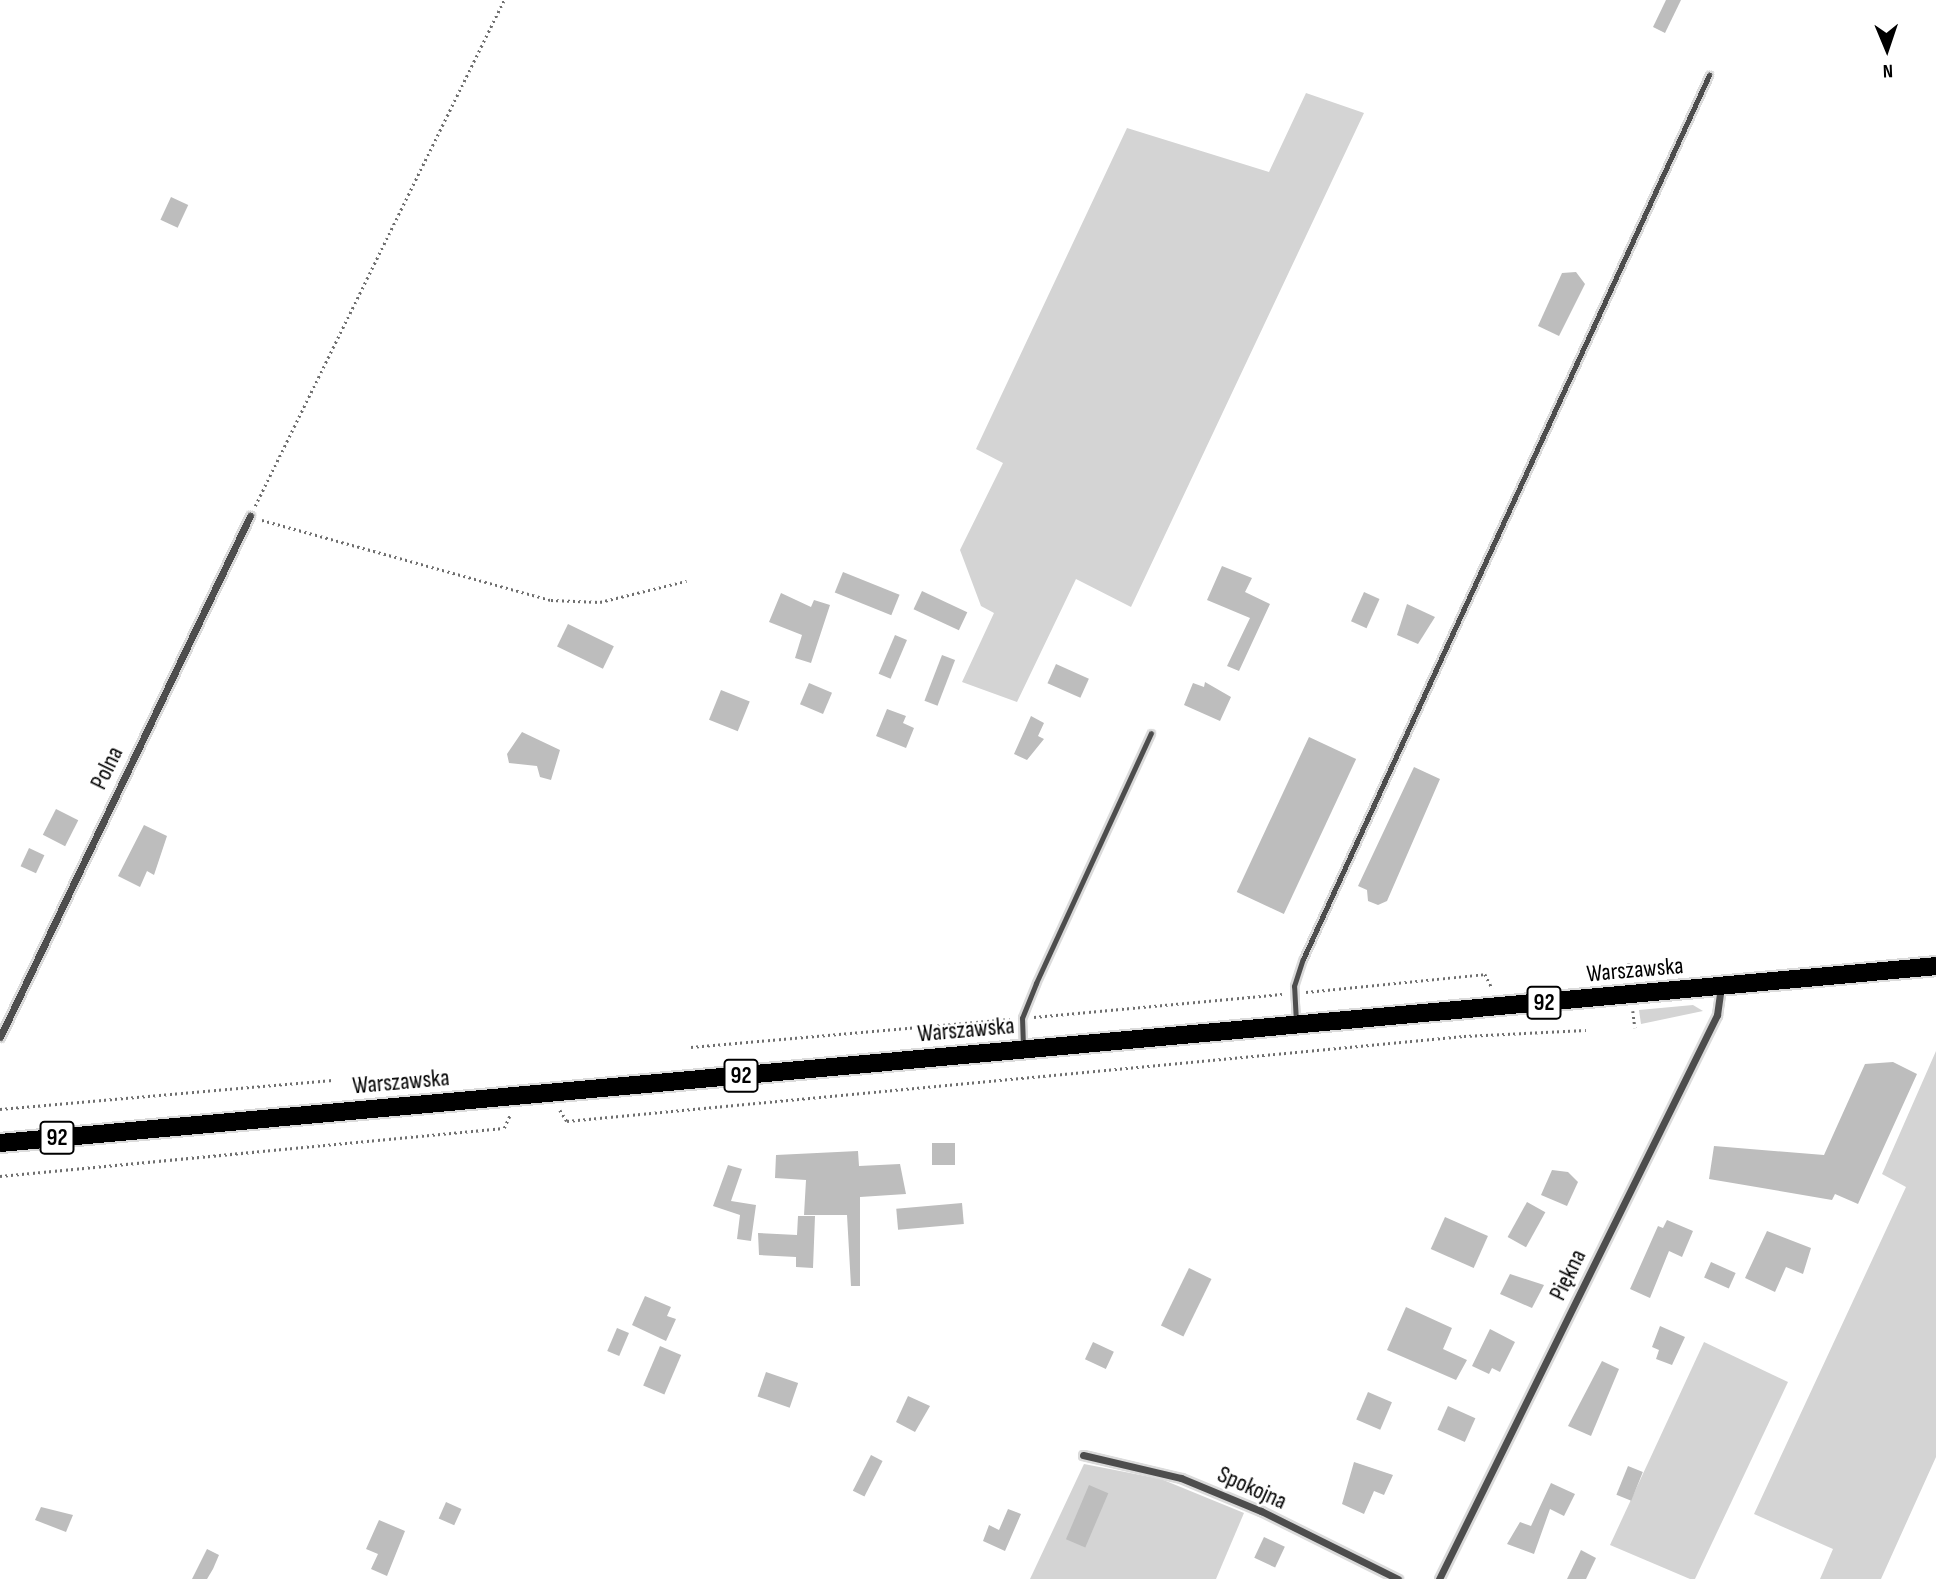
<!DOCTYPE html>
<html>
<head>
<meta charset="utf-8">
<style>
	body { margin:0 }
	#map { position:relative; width:1936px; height:1579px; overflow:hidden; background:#fff; font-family:"Sofia Sans Condensed",sans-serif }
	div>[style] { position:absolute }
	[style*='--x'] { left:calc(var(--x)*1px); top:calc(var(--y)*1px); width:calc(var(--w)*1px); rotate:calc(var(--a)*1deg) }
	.green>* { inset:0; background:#d4d4d4 }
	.building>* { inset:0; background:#bdbdbd; transform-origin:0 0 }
	.path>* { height:2.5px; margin-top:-1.25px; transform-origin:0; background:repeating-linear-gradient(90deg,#6f6f6f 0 2px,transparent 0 5.5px) }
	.roads { filter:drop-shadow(2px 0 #dbdbdb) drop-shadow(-2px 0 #dbdbdb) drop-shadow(0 2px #dbdbdb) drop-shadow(0 -2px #dbdbdb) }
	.service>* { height:5px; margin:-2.5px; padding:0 2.5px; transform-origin:2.5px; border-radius:2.5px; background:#4d4d4d }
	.minor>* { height:7px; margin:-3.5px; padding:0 3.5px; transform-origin:3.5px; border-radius:3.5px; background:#4d4d4d }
	.primary>* { height:18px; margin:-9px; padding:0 9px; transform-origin:9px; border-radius:9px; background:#000 }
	span { translate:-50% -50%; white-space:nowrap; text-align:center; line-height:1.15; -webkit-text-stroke:5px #fff; paint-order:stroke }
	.shield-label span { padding:2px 5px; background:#fff; border:2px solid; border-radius:5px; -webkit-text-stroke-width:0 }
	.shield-label { font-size:23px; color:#000; font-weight:700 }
	.street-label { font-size:24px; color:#000 }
	.north { position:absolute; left:1852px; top:14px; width:70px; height:70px; -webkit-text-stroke:5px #fff; paint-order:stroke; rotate:178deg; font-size:19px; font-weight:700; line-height:28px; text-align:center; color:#000 }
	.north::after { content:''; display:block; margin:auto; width:24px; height:32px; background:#000; clip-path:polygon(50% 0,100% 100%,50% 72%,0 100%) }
</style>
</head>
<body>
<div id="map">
	<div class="green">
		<div style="clip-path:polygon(1306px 93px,1364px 113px,1131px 607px,1076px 579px,1017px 702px,962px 682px,994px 613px,981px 606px,960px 550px,1003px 463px,976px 449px,1127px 128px,1269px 172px)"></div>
		<div style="clip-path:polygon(1693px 1005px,1703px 1011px,1641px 1024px,1639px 1010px)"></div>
		<div style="clip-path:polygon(1936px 1051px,1936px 1457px,1881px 1579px,1820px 1579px,1833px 1549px,1754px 1514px,1906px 1187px,1882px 1174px)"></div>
		<div style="clip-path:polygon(1704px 1342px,1788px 1382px,1695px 1579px,1690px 1579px,1610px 1545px)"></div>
		<div style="clip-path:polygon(1084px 1464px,1161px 1479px,1244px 1513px,1216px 1579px,1030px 1579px)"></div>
	</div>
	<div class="building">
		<div style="clip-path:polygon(1666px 0,1681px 0,1665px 33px,1653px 27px)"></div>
		<div style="left:171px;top:197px;width:19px;height:25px;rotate:25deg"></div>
		<div style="clip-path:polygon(1576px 272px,1585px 284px,1559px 336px,1538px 326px,1562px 273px)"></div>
		<div style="clip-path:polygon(1222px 566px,1252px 578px,1245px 592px,1270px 604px,1239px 671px,1227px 666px,1250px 618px,1207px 600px)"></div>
		<div style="left:843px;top:572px;width:61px;height:22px;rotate:22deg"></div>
		<div style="left:922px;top:591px;width:50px;height:20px;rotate:25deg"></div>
		<div style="left:1364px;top:592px;width:17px;height:32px;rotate:24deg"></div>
		<div style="clip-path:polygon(781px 593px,811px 607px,814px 600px,830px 605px,811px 663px,795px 658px,802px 635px,769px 622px)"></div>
		<div style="clip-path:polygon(1407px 604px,1435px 617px,1418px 644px,1397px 635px)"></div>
		<div style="left:568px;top:624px;width:51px;height:25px;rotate:26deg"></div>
		<div style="left:895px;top:635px;width:13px;height:42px;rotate:23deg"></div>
		<div style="left:942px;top:655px;width:14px;height:49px;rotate:21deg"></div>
		<div style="left:1056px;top:664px;width:36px;height:21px;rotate:24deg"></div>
		<div style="clip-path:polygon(1205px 682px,1231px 697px,1220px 721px,1184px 705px,1193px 683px,1204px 687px)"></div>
		<div style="left:809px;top:683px;width:25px;height:23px;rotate:23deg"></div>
		<div style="left:721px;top:690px;width:31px;height:32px;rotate:22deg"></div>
		<div style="clip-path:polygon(887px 709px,906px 716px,903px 723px,914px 728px,906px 748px,876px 736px)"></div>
		<div style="clip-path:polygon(1031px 716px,1044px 723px,1038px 736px,1044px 739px,1027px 760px,1014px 754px)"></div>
		<div style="clip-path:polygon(522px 732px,560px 750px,551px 780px,540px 777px,537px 766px,509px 763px,507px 754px)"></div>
		<div style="left:1309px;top:737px;width:52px;height:171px;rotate:25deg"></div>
		<div style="clip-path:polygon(1414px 767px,1440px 779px,1387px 901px,1378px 905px,1368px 901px,1367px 890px,1358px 886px)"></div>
		<div style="left:56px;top:809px;width:25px;height:29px;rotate:27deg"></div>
		<div style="clip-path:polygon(144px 825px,167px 836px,154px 875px,147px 871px,140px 887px,118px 876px)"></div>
		<div style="left:29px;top:848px;width:17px;height:20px;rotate:25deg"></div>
		<div style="clip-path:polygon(1893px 1062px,1917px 1074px,1858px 1204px,1835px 1194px,1832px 1200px,1709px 1179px,1714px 1146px,1824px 1155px,1865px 1064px)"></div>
		<div style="left:932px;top:1143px;width:23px;height:22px"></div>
		<div style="clip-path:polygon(858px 1151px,859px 1166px,900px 1164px,906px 1194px,860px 1197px,860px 1286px,851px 1286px,847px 1215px,804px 1215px,806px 1180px,775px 1178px,776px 1155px)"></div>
		<div style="clip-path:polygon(728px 1165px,742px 1169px,731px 1201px,756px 1205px,751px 1241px,737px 1239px,740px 1215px,713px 1206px)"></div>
		<div style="clip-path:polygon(1552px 1170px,1568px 1172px,1578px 1182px,1567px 1206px,1541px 1195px)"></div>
		<div style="left:1527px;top:1202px;width:21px;height:40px;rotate:29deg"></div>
		<div style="left:962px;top:1203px;width:21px;height:66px;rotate:85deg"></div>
		<div style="clip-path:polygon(798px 1216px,815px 1216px,813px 1268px,796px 1267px,796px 1257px,759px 1255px,758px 1233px,797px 1235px)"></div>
		<div style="left:1445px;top:1217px;width:47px;height:35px;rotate:24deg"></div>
		<div style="clip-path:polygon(1667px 1220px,1693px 1231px,1682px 1257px,1669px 1251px,1650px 1298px,1630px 1289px,1658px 1226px,1663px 1228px)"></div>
		<div style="clip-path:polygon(1767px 1231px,1811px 1248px,1803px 1274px,1786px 1267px,1775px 1292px,1745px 1278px)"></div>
		<div style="left:1711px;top:1262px;width:27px;height:17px;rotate:24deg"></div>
		<div style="left:1189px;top:1268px;width:25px;height:64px;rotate:26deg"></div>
		<div style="clip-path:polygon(1510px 1274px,1544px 1285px,1532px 1308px,1500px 1294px)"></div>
		<div style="clip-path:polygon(645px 1296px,671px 1307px,667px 1316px,676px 1319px,666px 1341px,632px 1325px)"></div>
		<div style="clip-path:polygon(1406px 1307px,1452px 1328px,1443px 1349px,1467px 1360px,1456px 1380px,1387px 1350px)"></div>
		<div style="clip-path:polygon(1660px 1326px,1685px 1337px,1672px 1365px,1656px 1359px,1659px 1350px,1652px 1347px)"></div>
		<div style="left:617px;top:1328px;width:13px;height:25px;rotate:23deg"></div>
		<div style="clip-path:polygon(1490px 1329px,1515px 1342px,1500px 1372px,1492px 1368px,1489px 1374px,1472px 1366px)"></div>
		<div style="left:1093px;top:1342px;width:23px;height:19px;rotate:25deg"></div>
		<div style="left:660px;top:1346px;width:23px;height:43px;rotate:23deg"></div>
		<div style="clip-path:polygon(1602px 1361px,1619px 1369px,1591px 1436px,1568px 1426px)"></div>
		<div style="left:766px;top:1372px;width:34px;height:26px;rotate:19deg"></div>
		<div style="left:1368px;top:1392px;width:26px;height:30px;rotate:23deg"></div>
		<div style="clip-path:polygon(908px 1396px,930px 1406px,915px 1432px,896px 1422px)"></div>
		<div style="left:1448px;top:1406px;width:30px;height:26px;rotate:24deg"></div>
		<div style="left:871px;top:1455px;width:13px;height:40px;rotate:27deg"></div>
		<div style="clip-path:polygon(1354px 1462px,1393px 1475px,1384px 1495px,1374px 1491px,1364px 1514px,1342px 1504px)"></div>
		<div style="left:1628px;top:1466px;width:16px;height:31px;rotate:22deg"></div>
		<div style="clip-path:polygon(1551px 1483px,1575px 1494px,1564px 1516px,1550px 1509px,1534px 1554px,1507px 1544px,1520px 1522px,1531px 1526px)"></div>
		<div style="left:1089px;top:1485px;width:21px;height:59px;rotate:23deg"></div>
		<div style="left:446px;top:1502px;width:17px;height:18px;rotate:24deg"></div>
		<div style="clip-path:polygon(41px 1507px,73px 1515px,66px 1532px,35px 1520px)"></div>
		<div style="clip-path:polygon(1008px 1509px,1021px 1514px,1005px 1551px,983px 1541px,989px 1525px,999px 1530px)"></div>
		<div style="clip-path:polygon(379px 1520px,405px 1531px,387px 1576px,371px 1569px,378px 1554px,366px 1549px)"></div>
		<div style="left:1264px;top:1537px;width:23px;height:23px;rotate:25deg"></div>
		<div style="clip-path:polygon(207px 1549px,219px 1555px,213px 1569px,207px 1579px,192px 1579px)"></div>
		<div style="clip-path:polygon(1581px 1550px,1596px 1558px,1586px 1579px,1567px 1579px)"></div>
	</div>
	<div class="path">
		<div style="--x:255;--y:506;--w:564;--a:-63.8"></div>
		<div style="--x:262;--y:520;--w:300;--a:15.5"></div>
		<div style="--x:551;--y:600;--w:49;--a:2.3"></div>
		<div style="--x:600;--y:602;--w:89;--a:-13.7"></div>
		<div style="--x:1629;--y:963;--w:14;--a:86"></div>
		<div style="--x:1306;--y:992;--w:180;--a:-5.7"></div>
		<div style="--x:1485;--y:974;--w:16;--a:63"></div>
		<div style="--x:1633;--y:1011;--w:17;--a:83"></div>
		<div style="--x:1034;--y:1017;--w:249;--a:-5.3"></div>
		<div style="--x:691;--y:1047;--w:320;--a:-5"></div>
		<div style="--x:0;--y:1109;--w:334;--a:-5"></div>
		<div style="--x:560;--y:1110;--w:13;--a:58"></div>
		<div style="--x:567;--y:1121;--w:901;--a:-5.41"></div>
		<div style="--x:1464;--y:1036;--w:122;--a:-2.8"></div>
		<div style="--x:0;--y:1176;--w:506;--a:-5.44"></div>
		<div style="--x:504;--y:1128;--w:14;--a:-65"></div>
	</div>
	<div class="roads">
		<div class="service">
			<div style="--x:1296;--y:1022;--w:36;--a:-93"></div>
			<div style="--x:1294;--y:986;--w:28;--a:-72"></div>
			<div style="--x:1303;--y:959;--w:973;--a:-65.33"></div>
			<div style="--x:1023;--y:1046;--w:28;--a:-92"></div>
			<div style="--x:1022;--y:1018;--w:38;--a:-68"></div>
			<div style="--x:1036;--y:983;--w:275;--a:-65.3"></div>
		</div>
		<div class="minor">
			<div style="--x:0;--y:1037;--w:578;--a:-64.37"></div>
			<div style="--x:1083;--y:1455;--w:101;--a:13.2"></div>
			<div style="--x:1181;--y:1478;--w:87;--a:22.4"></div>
			<div style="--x:1261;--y:1511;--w:153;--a:26.4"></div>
			<div style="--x:1439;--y:1579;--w:629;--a:-63.76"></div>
			<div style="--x:1717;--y:1015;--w:28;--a:-82"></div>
		</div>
		<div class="primary">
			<div style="--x:0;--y:1143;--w:1944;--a:-5.22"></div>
		</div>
	</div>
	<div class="shield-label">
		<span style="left:1544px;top:1003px">92</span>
		<span style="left:741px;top:1076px">92</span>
		<span style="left:57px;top:1138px">92</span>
	</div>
	<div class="street-label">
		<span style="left:107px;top:768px;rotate:-64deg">Polna</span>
		<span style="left:1635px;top:970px;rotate:-5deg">Warszawska</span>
		<span style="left:966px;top:1030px;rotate:-5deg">Warszawska</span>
		<span style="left:401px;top:1082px;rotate:-5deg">Warszawska</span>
		<span style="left:1568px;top:1275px;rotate:-64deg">Piękna</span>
		<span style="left:1252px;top:1488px;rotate:24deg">Spokojna</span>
	</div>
	<div class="north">N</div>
</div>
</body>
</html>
